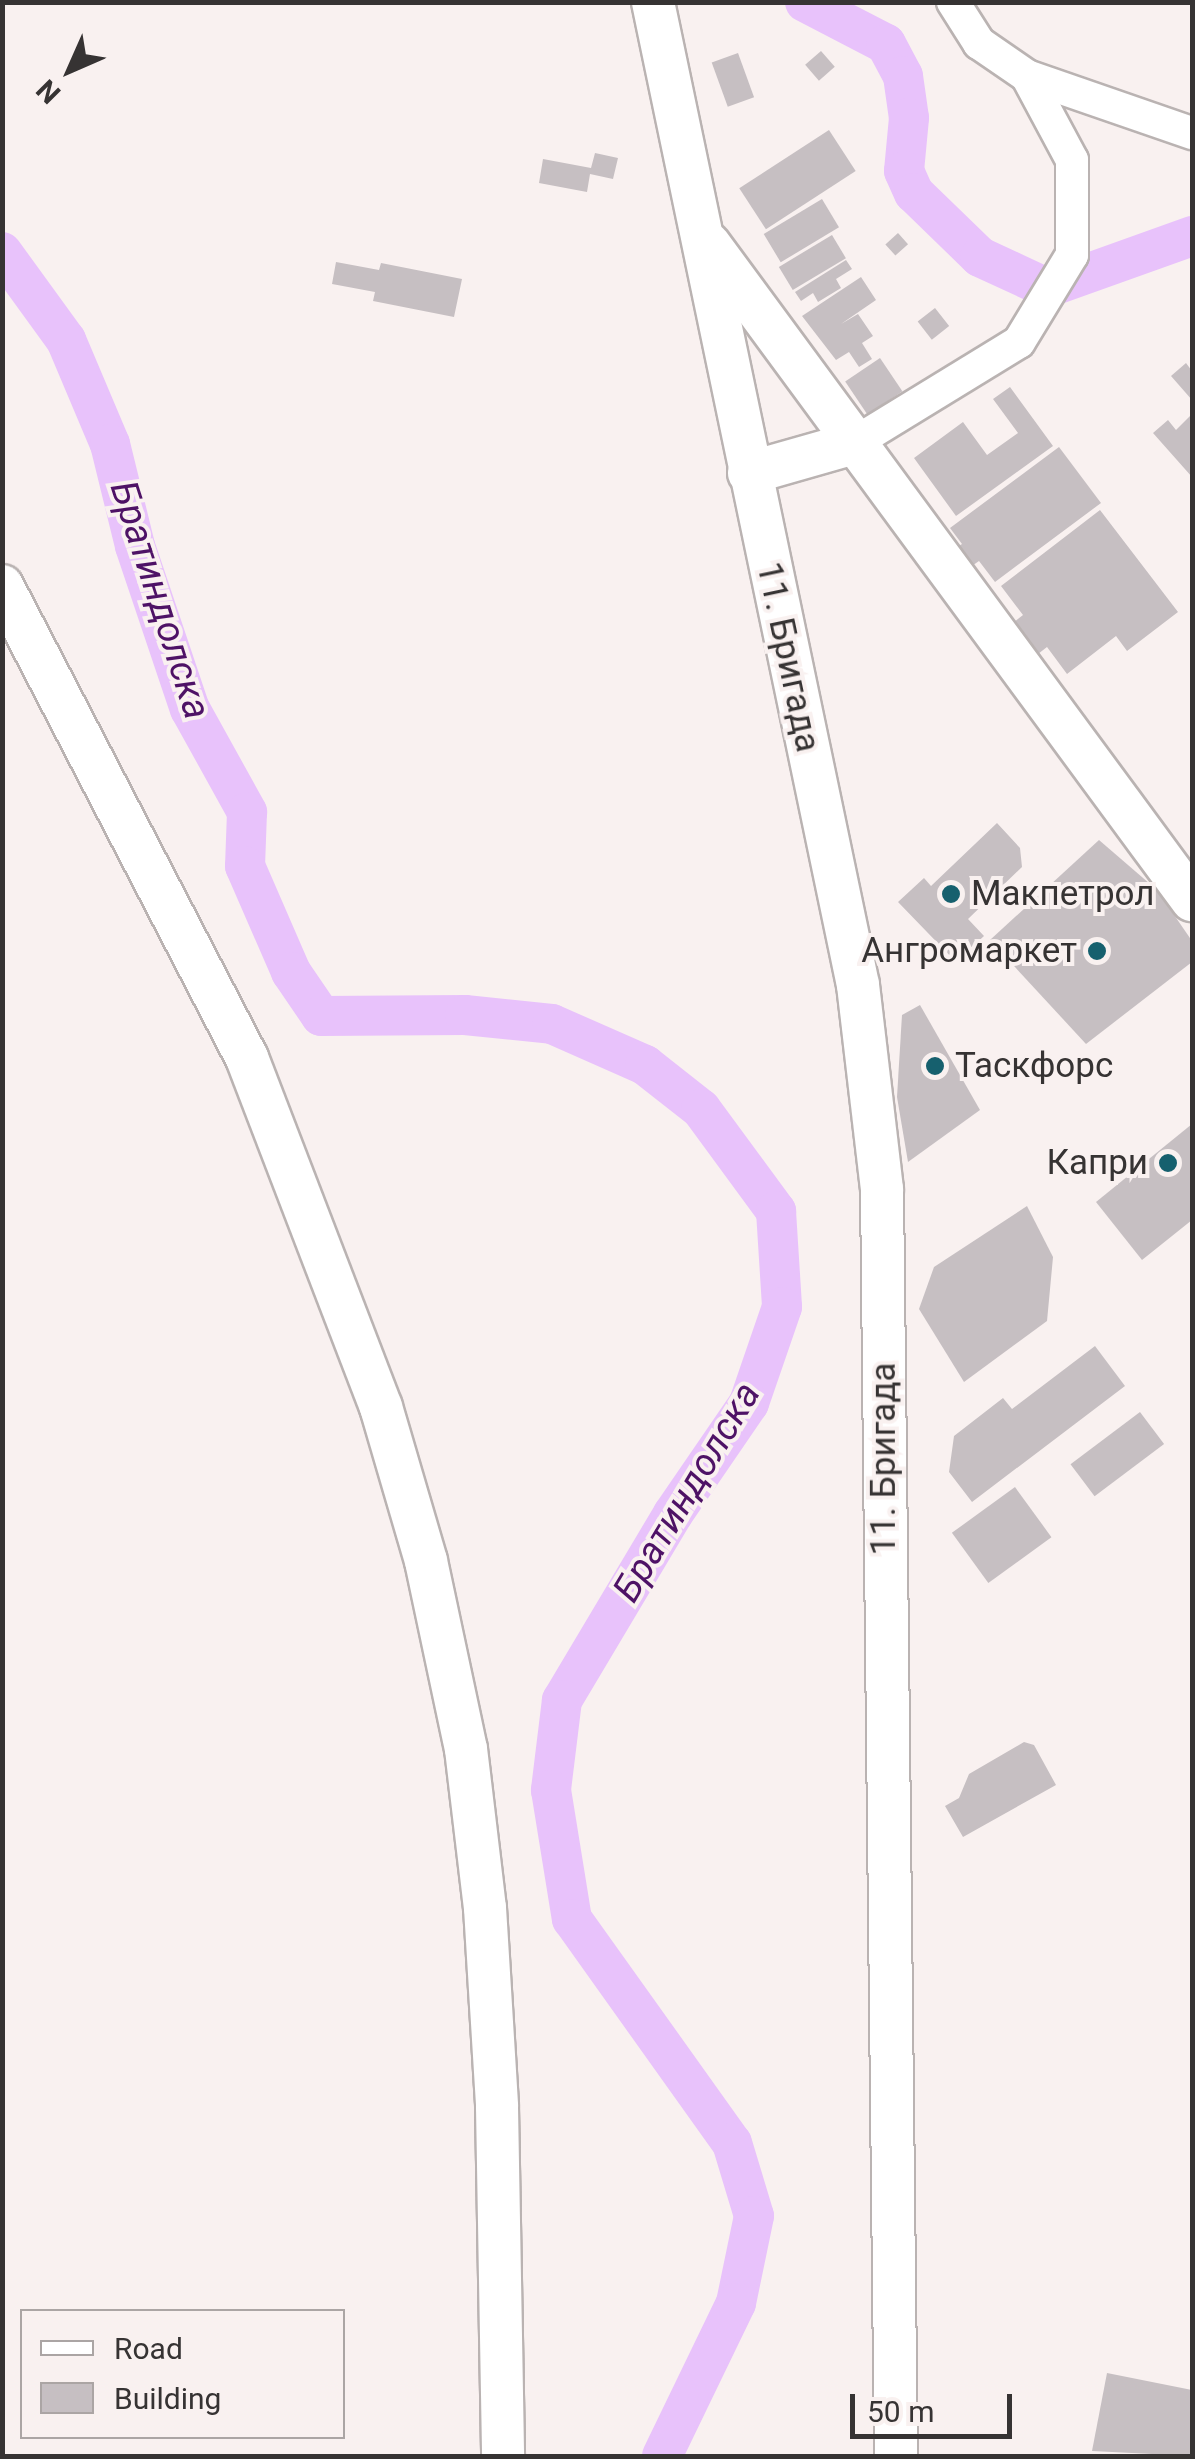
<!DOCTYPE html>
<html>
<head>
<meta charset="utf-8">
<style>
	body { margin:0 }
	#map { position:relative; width:1195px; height:2459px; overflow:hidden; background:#f9f1f0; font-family:Roboto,sans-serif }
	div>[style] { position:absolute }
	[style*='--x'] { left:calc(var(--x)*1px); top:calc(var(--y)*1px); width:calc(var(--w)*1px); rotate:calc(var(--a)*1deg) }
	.river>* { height:40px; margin:-20px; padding:0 20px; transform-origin:20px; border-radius:20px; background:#e8c2fb }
	.building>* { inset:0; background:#c6bfc2; transform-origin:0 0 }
	.roads { filter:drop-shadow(2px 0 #bab3b2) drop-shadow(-2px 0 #bab3b2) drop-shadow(0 2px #bab3b2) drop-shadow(0 -2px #bab3b2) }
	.minor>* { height:32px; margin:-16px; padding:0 16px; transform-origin:16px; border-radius:16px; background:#fff }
	.major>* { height:42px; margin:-21px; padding:0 21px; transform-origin:21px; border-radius:21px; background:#fff }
	.dots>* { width:28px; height:28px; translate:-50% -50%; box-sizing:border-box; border:5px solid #f9f1f0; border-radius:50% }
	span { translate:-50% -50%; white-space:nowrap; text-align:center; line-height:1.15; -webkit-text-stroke:8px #f9f1f0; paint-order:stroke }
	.street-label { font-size:35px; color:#363333 }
	.poi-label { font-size:35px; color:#363333 }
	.left { translate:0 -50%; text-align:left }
	.right { translate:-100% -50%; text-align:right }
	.water-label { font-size:38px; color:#4e1266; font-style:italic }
	.frame { position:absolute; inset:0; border:5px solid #363333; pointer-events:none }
	.legend { position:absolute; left:20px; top:2309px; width:325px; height:130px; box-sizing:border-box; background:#f9f1f0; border:2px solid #aba5a4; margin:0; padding:12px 18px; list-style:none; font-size:30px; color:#363333 }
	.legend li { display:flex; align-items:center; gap:20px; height:50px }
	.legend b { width:50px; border:2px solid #aba5a4 }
	.north { position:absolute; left:20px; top:20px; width:100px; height:100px; -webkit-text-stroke:8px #f9f1f0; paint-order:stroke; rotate:225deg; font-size:28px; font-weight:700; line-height:40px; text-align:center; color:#363333 }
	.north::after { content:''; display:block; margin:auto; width:35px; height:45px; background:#363333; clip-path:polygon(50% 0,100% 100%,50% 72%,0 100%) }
	.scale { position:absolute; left:850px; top:2394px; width:162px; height:45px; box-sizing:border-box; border:5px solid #363333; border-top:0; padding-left:12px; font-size:30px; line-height:35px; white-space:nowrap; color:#363333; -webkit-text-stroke:8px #f9f1f0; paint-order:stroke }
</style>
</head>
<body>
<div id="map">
	<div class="river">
		<div style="--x:805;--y:2;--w:91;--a:27.4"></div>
		<div style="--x:886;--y:44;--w:36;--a:62"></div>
		<div style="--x:903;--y:76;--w:42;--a:81.9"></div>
		<div style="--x:909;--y:118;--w:53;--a:95.4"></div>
		<div style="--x:904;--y:171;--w:24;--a:66"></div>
		<div style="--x:914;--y:193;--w:92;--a:44.1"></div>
		<div style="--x:980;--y:257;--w:74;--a:24.8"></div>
		<div style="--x:1047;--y:288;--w:154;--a:-19.7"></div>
		<div style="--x:2;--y:252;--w:109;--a:54"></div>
		<div style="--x:66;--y:340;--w:113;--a:67.1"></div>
		<div style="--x:110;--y:444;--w:105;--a:76.2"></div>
		<div style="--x:135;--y:546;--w:172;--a:71.4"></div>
		<div style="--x:190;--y:709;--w:118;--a:61"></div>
		<div style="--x:247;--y:812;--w:54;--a:92.1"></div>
		<div style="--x:245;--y:866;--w:116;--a:66.5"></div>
		<div style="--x:291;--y:972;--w:53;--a:55.7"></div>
		<div style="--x:321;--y:1016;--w:144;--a:-0.4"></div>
		<div style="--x:465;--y:1015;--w:87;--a:5.9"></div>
		<div style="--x:552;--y:1024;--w:102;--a:23.8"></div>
		<div style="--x:645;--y:1065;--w:71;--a:38.2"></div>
		<div style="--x:701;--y:1109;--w:127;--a:53.7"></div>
		<div style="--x:776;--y:1211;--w:96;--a:86.4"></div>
		<div style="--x:782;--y:1307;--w:102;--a:109"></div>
		<div style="--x:749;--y:1403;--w:135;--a:124.4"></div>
		<div style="--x:673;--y:1514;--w:217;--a:120.8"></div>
		<div style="--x:562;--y:1700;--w:91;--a:97"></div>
		<div style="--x:551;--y:1790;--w:131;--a:80.8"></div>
		<div style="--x:572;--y:1919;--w:275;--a:54.5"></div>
		<div style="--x:732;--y:2143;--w:76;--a:73.2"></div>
		<div style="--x:754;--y:2216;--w:89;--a:101.7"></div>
		<div style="--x:736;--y:2303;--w:170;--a:115.8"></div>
	</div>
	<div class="building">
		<div style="left:821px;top:51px;width:21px;height:21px;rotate:49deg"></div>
		<div style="left:738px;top:53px;width:47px;height:28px;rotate:70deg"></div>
		<div style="left:829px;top:130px;width:49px;height:107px;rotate:57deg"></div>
		<div style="clip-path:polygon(595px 153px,618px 158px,613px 179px,590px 174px,587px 192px,539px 183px,543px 159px,591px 168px)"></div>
		<div style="left:822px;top:199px;width:33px;height:68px;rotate:59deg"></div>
		<div style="left:898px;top:233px;width:15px;height:17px;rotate:48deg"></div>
		<div style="left:832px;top:235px;width:27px;height:62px;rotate:59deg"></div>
		<div style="clip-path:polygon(846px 260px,852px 269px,836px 279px,841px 288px,818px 302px,813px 293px,801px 301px,795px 292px)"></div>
		<div style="clip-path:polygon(336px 262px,379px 270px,381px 263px,462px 279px,454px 317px,373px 301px,375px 292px,332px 284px)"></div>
		<div style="clip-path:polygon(861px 277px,876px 300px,841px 324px,858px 314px,873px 336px,862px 343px,872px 359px,859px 367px,849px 352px,836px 360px,802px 316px)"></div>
		<div style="left:935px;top:308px;width:23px;height:22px;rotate:52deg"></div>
		<div style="left:880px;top:358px;width:40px;height:42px;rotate:56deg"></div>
		<div style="clip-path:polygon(1186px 363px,1192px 371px,1192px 400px,1171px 376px)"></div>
		<div style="clip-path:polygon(1010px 387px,1053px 446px,956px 516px,914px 458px,963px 422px,987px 455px,1018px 433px,993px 399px)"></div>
		<div style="clip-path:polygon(1192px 414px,1192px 477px,1153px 433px,1168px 420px,1176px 430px)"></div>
		<div style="clip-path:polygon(1059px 447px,1101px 503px,995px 582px,979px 561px,969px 568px,954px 549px,962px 544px,950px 528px)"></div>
		<div style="clip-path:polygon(1100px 510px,1178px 612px,1127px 651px,1116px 636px,1067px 674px,1047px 647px,1038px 654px,1014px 622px,1023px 615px,1001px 586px)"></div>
		<div style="clip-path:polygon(997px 823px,1020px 848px,1022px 867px,968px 919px,984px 936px,956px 962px,898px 902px,924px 878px,931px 886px)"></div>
		<div style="clip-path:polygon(1099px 840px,1157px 890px,1192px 941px,1192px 962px,1086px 1044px,990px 940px)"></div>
		<div style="clip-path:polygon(920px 1005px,980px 1110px,908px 1162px,897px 1097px,902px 1015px)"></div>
		<div style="clip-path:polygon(1192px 1124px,1192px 1220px,1142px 1260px,1096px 1202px)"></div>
		<div style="clip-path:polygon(1027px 1206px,1053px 1257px,1047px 1321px,964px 1382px,919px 1309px,934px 1267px)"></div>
		<div style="clip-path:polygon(1095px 1346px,1125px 1386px,972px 1502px,949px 1472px,954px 1436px,1003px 1398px,1012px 1409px)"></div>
		<div style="left:1140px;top:1412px;width:40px;height:87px;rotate:53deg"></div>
		<div style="left:1015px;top:1487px;width:62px;height:78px;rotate:54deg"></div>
		<div style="clip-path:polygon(1024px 1742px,1034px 1745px,1056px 1785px,963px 1837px,945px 1806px,959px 1798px,969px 1774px)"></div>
		<div style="clip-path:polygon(1107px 2373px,1192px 2390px,1192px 2456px,1092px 2451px)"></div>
	</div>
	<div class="roads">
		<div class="minor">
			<div style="--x:953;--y:2;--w:49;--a:57.6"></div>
			<div style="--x:979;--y:43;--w:58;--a:34.5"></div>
			<div style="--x:1027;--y:76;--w:175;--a:19.1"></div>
			<div style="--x:854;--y:443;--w:193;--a:-31.5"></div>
			<div style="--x:1019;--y:342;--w:102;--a:-58.7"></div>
			<div style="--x:1072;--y:255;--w:95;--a:-90"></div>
			<div style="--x:1072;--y:160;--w:95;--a:-118.2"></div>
		</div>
		<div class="major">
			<div style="--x:653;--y:2;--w:1004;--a:78.22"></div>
			<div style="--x:858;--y:985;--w:205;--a:83.3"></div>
			<div style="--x:882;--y:1189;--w:1267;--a:89.37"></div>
			<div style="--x:709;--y:244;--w:815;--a:53.64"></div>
			<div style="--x:749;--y:473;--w:109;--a:-15.9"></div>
			<div style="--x:2;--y:586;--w:532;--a:62.57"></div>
			<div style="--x:247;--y:1058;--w:374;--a:69"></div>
			<div style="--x:381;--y:1407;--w:160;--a:73.7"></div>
			<div style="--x:426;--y:1561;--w:192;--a:78"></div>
			<div style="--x:466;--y:1749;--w:160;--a:83.2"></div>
			<div style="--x:485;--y:1908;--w:199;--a:86.5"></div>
			<div style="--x:497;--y:2107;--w:349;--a:89"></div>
		</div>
	</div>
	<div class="dots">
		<div style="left:951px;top:894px;background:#16606e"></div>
		<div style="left:1097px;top:951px;background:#16606e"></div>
		<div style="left:935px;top:1066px;background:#16606e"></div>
		<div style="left:1168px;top:1163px;background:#16606e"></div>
	</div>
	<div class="street-label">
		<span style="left:788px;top:657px;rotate:78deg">11. Бригада</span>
		<span style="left:884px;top:1459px;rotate:-90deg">11. Бригада</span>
	</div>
	<div class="poi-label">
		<span class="left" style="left:971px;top:894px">Макпетрол</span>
		<span class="right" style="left:1077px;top:951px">Ангромаркет</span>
		<span class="left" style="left:955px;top:1066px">Таскфорс</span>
		<span class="right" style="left:1148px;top:1163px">Капри</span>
	</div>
	<div class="water-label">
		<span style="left:160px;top:600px;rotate:72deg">Братиндолска</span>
		<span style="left:687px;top:1492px;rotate:-59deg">Братиндолска</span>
	</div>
	<div class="frame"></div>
	<ul class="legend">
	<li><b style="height:12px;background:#fff"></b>Road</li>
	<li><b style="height:28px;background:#c6bfc2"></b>Building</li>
	</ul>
	<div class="north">N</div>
	<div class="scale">50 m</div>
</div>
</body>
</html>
